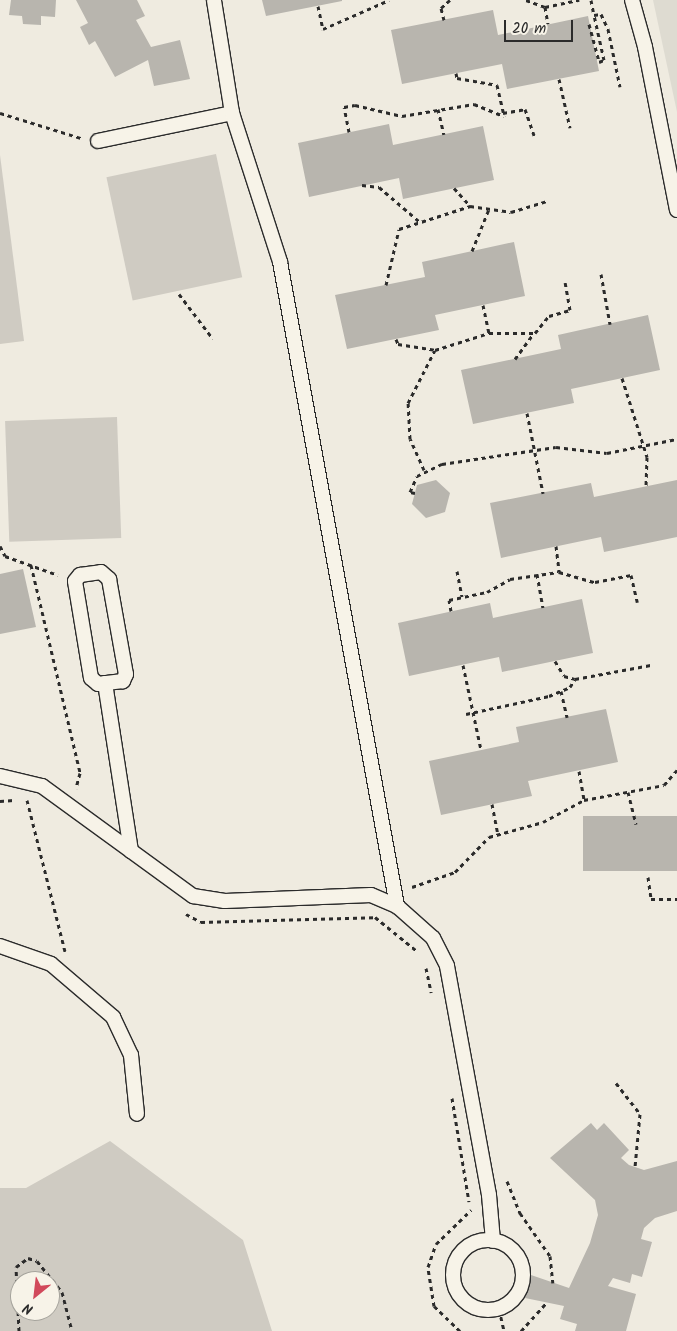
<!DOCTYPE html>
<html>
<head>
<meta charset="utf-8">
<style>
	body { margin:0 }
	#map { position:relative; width:677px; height:1331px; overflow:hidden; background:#efebe0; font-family:Kalam,sans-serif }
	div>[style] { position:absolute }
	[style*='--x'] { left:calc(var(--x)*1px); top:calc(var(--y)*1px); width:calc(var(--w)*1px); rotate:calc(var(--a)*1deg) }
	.built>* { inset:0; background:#dedbd1 }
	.green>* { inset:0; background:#cfcbc2; transform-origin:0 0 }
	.building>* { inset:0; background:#b8b5ae; transform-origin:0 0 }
	.path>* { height:3px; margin-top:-1.5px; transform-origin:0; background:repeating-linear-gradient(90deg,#2b2b2b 0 4px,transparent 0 8px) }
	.roads { filter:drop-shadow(1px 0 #2b2b2b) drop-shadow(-1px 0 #2b2b2b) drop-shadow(0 1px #2b2b2b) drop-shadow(0 -1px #2b2b2b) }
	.lane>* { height:14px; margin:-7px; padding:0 7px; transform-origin:7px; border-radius:7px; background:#f7f3e8 }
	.lane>.ring { margin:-7px; padding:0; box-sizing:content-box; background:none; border:14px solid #f7f3e8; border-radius:50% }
	span { translate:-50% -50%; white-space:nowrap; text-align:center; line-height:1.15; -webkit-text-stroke:5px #f7f3e8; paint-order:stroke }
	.north { position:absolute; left:10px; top:1271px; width:50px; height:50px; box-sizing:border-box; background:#f7f3e8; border:1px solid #a5a39c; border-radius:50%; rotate:209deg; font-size:14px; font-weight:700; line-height:20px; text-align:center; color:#2b2b2b }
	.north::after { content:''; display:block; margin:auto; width:18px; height:22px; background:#d1495b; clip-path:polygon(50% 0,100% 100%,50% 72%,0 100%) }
	.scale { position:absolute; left:504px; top:20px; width:69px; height:22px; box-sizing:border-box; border:2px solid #2b2b2b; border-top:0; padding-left:6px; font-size:15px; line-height:18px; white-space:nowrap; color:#2b2b2b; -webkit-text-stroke:4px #f7f3e8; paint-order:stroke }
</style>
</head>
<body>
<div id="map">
	<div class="built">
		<div style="clip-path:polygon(653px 0,677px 0,677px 112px)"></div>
	</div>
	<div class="green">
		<div style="left:216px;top:154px;width:126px;height:112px;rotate:78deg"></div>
		<div style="clip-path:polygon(0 155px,24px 341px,0 344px)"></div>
		<div style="left:117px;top:417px;width:121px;height:112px;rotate:88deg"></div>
		<div style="clip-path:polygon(evenodd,110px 1141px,243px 1240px,272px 1331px,0 1331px,0 1188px,26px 1188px,110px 1141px,20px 1281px,50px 1281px,50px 1311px,20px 1311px,20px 1281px)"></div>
	</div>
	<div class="building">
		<div style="clip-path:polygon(11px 0,56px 0,55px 17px,41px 16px,41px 25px,23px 24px,22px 16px,9px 15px)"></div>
		<div style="clip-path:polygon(76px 0,137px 0,145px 16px,136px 20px,151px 47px,180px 40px,190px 79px,154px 86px,148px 60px,115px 77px,95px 41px,89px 45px,80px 27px,88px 23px)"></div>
		<div style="clip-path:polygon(262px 0,342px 0,342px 1px,266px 16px)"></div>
		<div style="clip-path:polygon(493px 10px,498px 35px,588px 16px,599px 71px,507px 89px,502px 64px,402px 84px,391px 30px)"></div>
		<div style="clip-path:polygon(389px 124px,393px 145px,483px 126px,494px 180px,403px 199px,399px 178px,309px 197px,298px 143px)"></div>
		<div style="clip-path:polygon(514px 242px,525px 296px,435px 315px,439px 330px,347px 349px,335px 295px,425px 277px,422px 262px)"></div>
		<div style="clip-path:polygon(648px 315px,660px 370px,571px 389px,574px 403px,473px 424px,461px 370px,561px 349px,558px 335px)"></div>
		<div style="clip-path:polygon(436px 480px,450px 493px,445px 512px,426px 518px,412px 504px,417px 485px)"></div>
		<div style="clip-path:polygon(677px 480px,677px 537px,604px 552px,601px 537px,501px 558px,490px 503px,591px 483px,594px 497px)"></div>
		<div style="clip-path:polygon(23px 569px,36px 627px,0 634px,0 574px)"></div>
		<div style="clip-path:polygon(582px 599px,593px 653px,502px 672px,499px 657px,409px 676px,398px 623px,490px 603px,493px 618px)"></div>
		<div style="clip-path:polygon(606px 709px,618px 762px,528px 781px,532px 796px,441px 815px,429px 761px,519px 742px,516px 727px)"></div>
		<div style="left:677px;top:816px;width:55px;height:94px;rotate:90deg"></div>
		<div style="clip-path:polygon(591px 1123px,597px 1130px,604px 1123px,629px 1150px,621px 1158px,629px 1165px,644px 1170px,677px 1161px,677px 1211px,655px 1218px,644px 1228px,641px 1239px,652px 1242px,642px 1277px,632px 1274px,630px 1283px,613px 1278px,608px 1286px,636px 1294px,626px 1331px,575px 1331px,577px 1324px,560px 1319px,564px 1306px,525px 1298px,531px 1275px,569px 1288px,590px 1243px,598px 1215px,595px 1200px,550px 1158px)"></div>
	</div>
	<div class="path">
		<div style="--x:526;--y:0;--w:20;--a:20"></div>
		<div style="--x:545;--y:7;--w:35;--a:-12"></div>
		<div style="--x:591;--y:0;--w:15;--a:79"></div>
		<div style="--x:594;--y:15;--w:7;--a:-8"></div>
		<div style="--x:601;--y:14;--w:17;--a:65"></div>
		<div style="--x:608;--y:29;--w:59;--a:78.3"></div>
		<div style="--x:318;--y:6;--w:24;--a:78"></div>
		<div style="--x:323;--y:29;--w:72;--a:-23.7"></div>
		<div style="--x:545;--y:7;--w:17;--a:80"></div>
		<div style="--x:444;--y:20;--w:12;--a:-104"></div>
		<div style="--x:441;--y:8;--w:12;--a:-42"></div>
		<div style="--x:589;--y:24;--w:39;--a:75"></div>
		<div style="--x:599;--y:62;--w:5;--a:-22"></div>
		<div style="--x:604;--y:60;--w:46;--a:-102.5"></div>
		<div style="--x:456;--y:73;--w:5;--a:79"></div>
		<div style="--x:457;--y:78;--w:41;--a:9.9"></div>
		<div style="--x:497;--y:85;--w:32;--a:77"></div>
		<div style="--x:559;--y:79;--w:50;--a:77.3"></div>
		<div style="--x:438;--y:109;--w:26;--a:77"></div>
		<div style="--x:0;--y:113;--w:85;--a:17.2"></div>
		<div style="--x:503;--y:113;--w:22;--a:-10"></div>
		<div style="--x:525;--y:109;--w:28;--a:71"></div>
		<div style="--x:349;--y:132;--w:25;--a:-101"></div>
		<div style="--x:344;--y:107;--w:11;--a:-10"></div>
		<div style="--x:355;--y:105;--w:48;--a:13.2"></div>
		<div style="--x:402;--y:116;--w:73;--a:-9.5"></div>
		<div style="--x:474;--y:104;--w:32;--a:22"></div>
		<div style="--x:362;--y:185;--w:17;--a:7"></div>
		<div style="--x:379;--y:187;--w:54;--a:40.5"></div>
		<div style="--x:454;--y:188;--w:24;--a:48"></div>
		<div style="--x:470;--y:206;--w:41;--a:8.3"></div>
		<div style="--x:511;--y:212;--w:39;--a:-17"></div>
		<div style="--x:472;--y:251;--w:45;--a:-68"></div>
		<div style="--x:601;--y:274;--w:51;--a:79.8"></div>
		<div style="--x:386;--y:285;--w:57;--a:-76.9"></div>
		<div style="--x:399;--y:229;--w:75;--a:-17.9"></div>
		<div style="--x:179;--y:294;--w:56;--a:52.9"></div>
		<div style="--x:483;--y:305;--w:29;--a:78"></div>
		<div style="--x:396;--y:339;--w:5;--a:68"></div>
		<div style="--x:398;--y:344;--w:37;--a:9"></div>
		<div style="--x:435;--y:350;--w:57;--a:-17.5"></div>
		<div style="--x:489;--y:333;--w:46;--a:0"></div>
		<div style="--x:535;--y:333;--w:22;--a:-51"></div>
		<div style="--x:549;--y:316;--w:22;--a:-16"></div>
		<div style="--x:570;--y:310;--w:28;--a:-100"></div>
		<div style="--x:515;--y:359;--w:32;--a:-54"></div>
		<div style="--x:622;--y:378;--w:83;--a:72.4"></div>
		<div style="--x:647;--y:457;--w:29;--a:92"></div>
		<div style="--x:527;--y:413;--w:82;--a:78.7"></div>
		<div style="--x:424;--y:470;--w:34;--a:-114"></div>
		<div style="--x:410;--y:439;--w:36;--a:-93"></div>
		<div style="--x:408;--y:403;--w:59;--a:-63"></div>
		<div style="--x:415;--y:493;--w:5;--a:-169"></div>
		<div style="--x:410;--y:492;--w:17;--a:-66"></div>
		<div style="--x:417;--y:476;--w:28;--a:-26"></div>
		<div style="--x:442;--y:464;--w:115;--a:-8.5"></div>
		<div style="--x:556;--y:447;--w:51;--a:6.7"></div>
		<div style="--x:607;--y:453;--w:71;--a:-11.3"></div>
		<div style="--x:0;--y:546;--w:11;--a:63"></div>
		<div style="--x:5;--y:556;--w:56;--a:19.7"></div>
		<div style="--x:556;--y:546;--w:26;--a:83"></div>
		<div style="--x:31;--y:565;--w:214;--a:76.7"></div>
		<div style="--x:80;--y:773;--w:16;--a:105"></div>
		<div style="--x:457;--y:571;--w:26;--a:79"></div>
		<div style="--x:537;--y:574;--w:34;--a:80"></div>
		<div style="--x:451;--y:611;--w:11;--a:-100"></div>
		<div style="--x:449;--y:600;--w:39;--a:-12"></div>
		<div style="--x:487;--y:592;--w:26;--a:-29"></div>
		<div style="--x:510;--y:579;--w:49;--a:-8.1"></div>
		<div style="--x:559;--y:572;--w:37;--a:16"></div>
		<div style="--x:595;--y:582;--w:37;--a:-11"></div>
		<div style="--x:631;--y:575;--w:28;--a:77"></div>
		<div style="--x:555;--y:661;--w:17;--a:59"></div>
		<div style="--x:564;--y:676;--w:11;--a:15"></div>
		<div style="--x:463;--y:665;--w:87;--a:78"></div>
		<div style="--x:561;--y:691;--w:27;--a:77"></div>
		<div style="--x:466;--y:714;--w:85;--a:-12.2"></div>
		<div style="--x:549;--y:696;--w:23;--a:-23"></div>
		<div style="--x:570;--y:687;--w:9;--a:-58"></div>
		<div style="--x:575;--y:679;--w:77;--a:-10.4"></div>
		<div style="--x:579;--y:771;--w:29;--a:80"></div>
		<div style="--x:628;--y:792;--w:33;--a:76"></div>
		<div style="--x:27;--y:800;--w:156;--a:75.9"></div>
		<div style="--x:0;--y:801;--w:14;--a:-4"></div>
		<div style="--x:492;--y:804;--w:31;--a:79"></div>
		<div style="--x:648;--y:877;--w:22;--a:82"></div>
		<div style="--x:651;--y:899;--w:26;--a:0"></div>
		<div style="--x:412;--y:887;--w:46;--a:-19.2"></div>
		<div style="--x:455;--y:872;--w:49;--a:-45.8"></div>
		<div style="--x:489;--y:837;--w:56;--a:-15.5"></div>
		<div style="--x:543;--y:822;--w:47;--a:-28.2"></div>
		<div style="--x:584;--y:800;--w:81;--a:-10.6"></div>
		<div style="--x:664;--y:785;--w:20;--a:-49"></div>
		<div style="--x:186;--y:914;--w:17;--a:28"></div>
		<div style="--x:201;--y:922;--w:174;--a:-1.6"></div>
		<div style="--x:375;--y:917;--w:55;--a:39.1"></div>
		<div style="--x:426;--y:968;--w:25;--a:78"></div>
		<div style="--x:616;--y:1083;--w:39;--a:52"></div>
		<div style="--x:640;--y:1114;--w:53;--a:95.4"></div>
		<div style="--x:452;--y:1098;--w:105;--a:80.7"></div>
		<div style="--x:507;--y:1181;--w:35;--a:68"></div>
		<div style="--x:520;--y:1213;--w:52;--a:55.1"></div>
		<div style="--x:550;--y:1256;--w:27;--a:84"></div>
		<div style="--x:499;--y:1309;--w:23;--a:77"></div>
		<div style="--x:19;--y:1331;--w:64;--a:-92.7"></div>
		<div style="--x:16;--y:1267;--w:15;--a:-37"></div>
		<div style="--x:28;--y:1258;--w:9;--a:18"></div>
		<div style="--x:37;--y:1261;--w:40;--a:51"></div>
		<div style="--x:62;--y:1292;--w:40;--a:75.6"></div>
		<div style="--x:460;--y:1331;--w:36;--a:-136"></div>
		<div style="--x:434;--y:1306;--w:39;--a:-99"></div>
		<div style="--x:428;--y:1267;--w:24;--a:-71"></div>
		<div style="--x:436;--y:1244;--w:49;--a:-44.2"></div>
		<div style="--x:521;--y:1331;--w:39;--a:-48"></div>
	</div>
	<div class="roads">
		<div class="lane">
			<div style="--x:632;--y:0;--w:49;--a:74.5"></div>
			<div style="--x:645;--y:47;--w:166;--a:78.9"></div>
			<div style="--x:232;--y:113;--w:157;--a:72.1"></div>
			<div style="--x:280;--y:262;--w:655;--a:79.7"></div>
			<div style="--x:98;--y:141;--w:137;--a:-11.8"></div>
			<div style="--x:232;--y:113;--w:114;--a:-99.1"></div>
			<div style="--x:101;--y:572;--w:11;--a:41"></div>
			<div style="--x:109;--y:579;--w:97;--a:79.9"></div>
			<div style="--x:126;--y:674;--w:8;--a:113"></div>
			<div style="--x:123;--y:681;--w:25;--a:173"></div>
			<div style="--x:98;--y:684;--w:9;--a:-139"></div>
			<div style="--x:91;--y:678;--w:98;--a:-99.4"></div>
			<div style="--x:75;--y:581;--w:8;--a:-50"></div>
			<div style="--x:80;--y:575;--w:21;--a:-8"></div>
			<div style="--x:105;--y:683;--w:170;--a:81.2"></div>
			<div style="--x:0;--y:776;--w:43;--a:13.4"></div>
			<div style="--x:42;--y:786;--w:187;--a:36.1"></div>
			<div style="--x:193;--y:896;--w:32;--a:9"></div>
			<div style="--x:225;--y:901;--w:146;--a:-2.4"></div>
			<div style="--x:371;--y:895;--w:28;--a:23"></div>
			<div style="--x:397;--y:906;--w:48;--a:41.6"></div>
			<div style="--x:433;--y:938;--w:31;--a:63"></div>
			<div style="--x:447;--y:966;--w:233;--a:79.6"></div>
			<div style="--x:489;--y:1195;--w:46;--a:85"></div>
			<div style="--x:0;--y:946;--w:54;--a:19.4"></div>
			<div style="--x:51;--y:964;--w:82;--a:40.5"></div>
			<div style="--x:113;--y:1017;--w:42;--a:64.7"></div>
			<div style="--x:131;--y:1055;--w:59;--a:84.2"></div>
			<div class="ring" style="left:453px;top:1240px;width:56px;height:56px"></div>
		</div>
	</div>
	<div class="north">N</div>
	<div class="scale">20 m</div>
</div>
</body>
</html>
